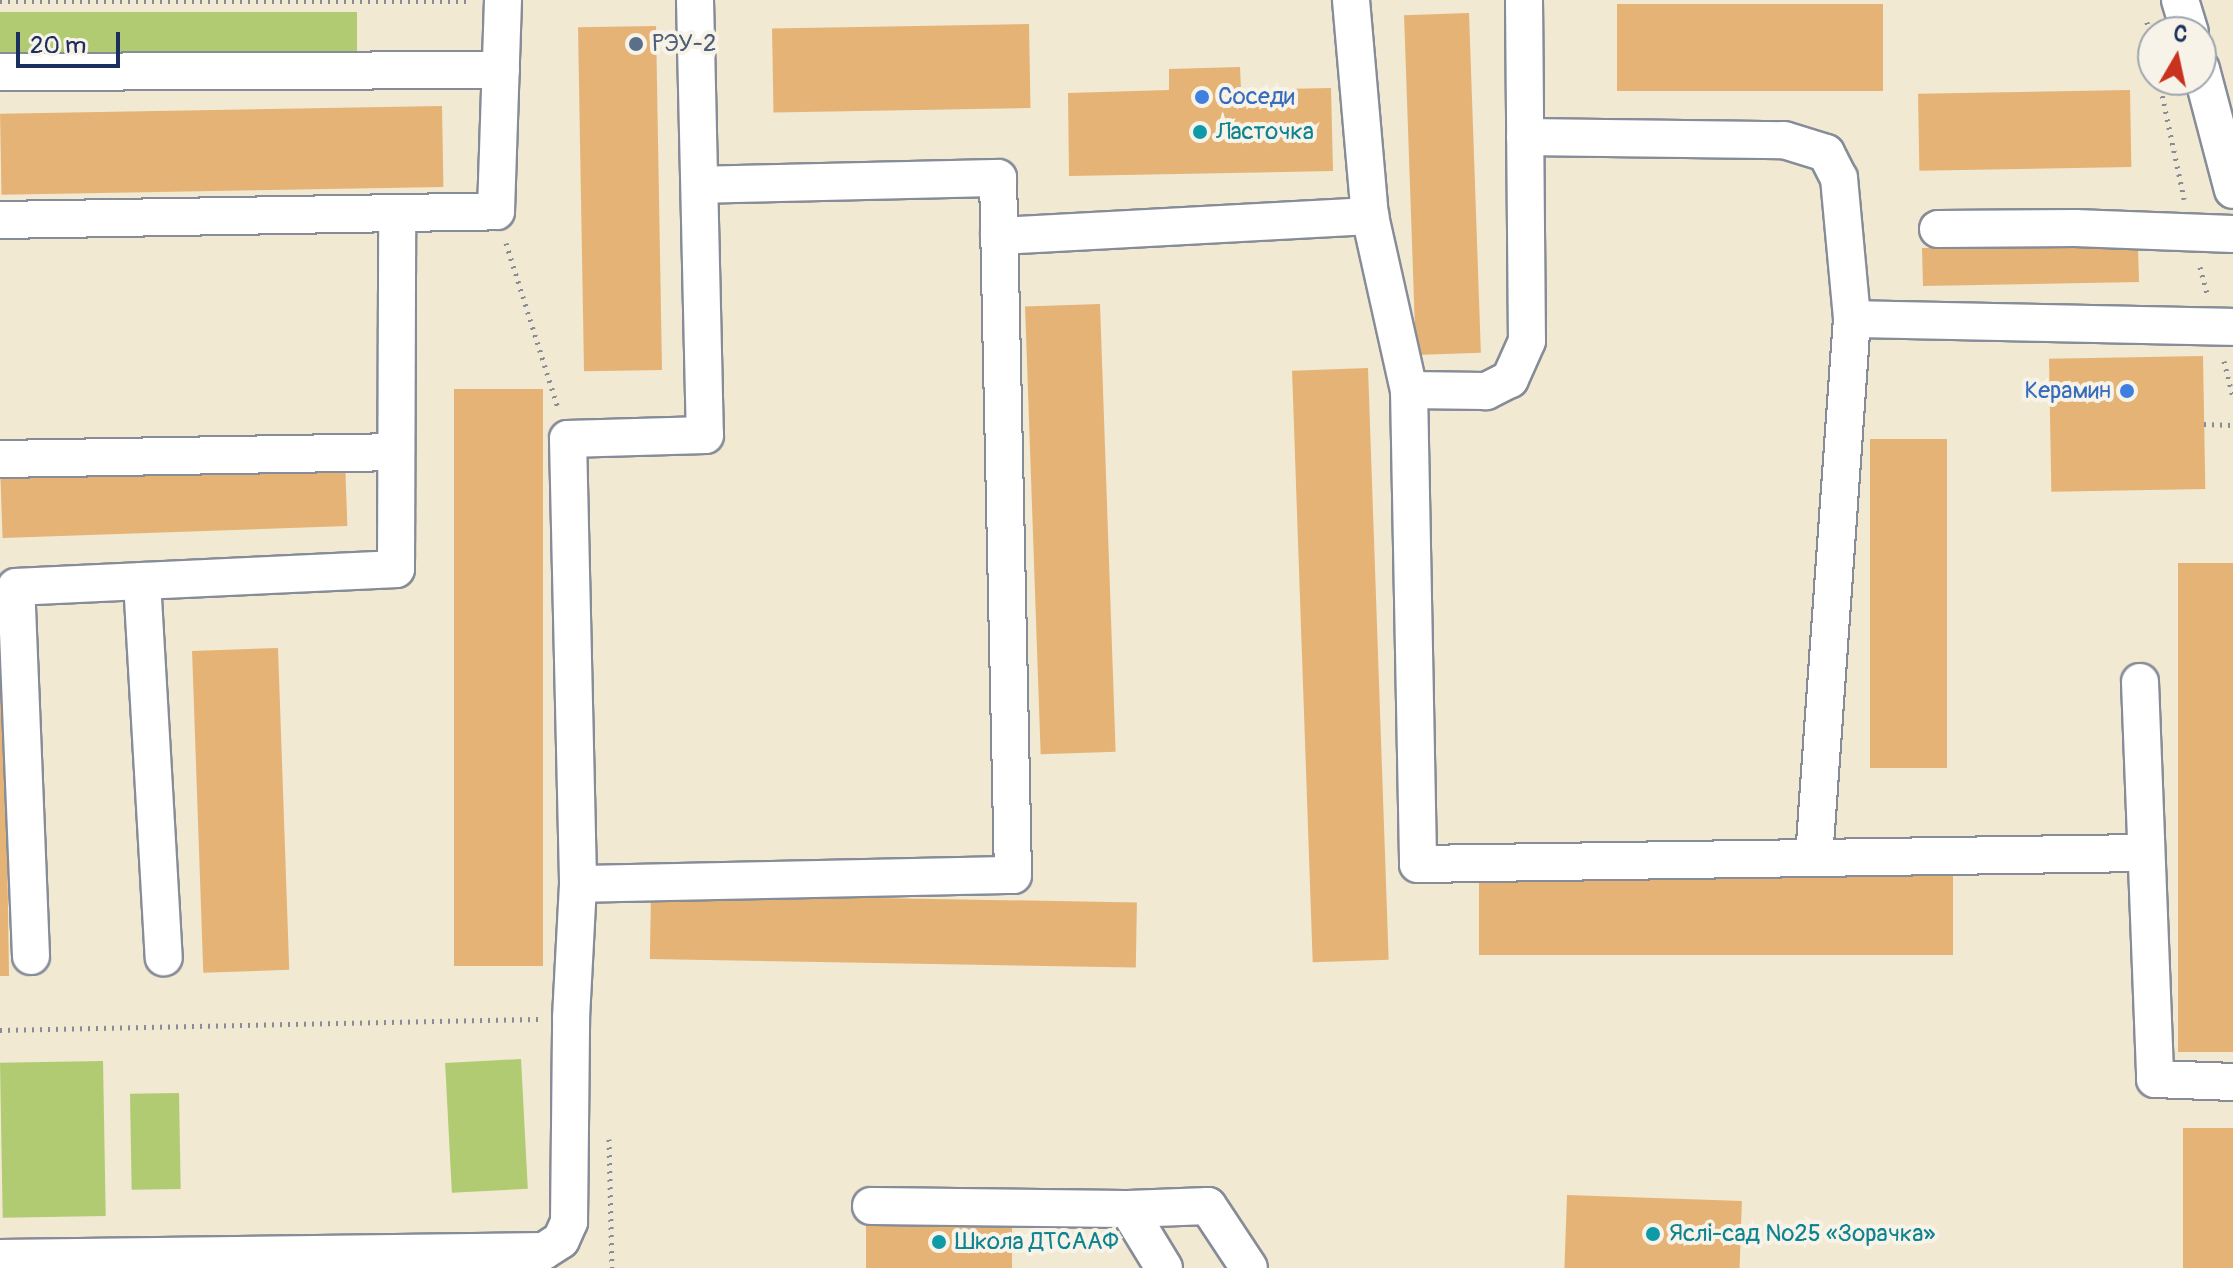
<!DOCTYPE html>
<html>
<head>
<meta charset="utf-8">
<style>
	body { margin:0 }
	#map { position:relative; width:2233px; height:1268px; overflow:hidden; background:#f1e9d2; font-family:Pangolin,sans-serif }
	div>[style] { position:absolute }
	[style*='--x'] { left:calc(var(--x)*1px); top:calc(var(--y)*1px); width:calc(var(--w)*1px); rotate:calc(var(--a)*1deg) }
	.green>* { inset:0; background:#b0cb71; transform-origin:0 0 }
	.building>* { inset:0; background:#e5b375; transform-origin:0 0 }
	.path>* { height:5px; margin-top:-2.5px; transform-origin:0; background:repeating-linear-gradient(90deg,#868c98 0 2px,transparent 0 8px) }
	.roads { filter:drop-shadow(2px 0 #868c98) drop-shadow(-2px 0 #868c98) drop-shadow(0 2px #868c98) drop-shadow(0 -2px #868c98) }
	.minor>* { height:36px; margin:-18px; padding:0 18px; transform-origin:18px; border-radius:18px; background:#fff }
	.dots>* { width:22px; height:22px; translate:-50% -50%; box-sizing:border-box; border:4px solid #f7f3e8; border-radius:50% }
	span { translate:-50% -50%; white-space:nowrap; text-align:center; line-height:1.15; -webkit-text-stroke:8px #f7f3e8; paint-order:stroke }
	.service-label { font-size:24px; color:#4e5e75 }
	.left { translate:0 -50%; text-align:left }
	.shop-label { font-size:24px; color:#366cbe }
	.right { translate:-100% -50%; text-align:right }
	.culture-label { font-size:24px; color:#0d838f }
	.north { position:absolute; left:2137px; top:16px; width:80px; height:80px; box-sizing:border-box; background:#f7f3e8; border:2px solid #9fa5b1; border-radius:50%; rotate:9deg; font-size:22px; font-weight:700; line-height:32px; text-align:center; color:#1b2f5e }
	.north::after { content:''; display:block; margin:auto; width:28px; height:36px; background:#c8321e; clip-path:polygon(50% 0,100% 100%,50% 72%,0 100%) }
	.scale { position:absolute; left:16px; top:32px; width:104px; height:36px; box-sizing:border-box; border:4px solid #1b2f5e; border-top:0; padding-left:10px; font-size:24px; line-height:28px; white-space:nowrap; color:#1b2f5e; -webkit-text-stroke:6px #f7f3e8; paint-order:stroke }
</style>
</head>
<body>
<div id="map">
	<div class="green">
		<div style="left:0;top:12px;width:357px;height:43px"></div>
		<div style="left:521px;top:1059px;width:130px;height:76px;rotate:87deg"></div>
		<div style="left:103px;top:1061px;width:155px;height:103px;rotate:89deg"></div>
		<div style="left:179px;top:1093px;width:96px;height:49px;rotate:89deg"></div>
	</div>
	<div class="building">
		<div style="left:1617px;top:4px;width:266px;height:87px"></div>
		<div style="left:1469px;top:13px;width:340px;height:65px;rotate:88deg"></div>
		<div style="left:1029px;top:24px;width:84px;height:257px;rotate:89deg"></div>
		<div style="left:656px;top:26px;width:344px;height:78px;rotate:89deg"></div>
		<div style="clip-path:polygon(1240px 67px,1241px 90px,1331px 88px,1333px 171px,1069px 176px,1068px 93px,1169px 90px,1169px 69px)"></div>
		<div style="left:2130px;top:90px;width:77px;height:212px;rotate:89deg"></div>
		<div style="left:442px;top:106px;width:81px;height:442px;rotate:89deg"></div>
		<div style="clip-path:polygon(2083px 236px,2083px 248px,2138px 247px,2139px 282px,1923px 286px,1922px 248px,2005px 246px)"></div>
		<div style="left:1100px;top:304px;width:448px;height:75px;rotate:88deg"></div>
		<div style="left:2203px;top:356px;width:133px;height:154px;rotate:89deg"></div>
		<div style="left:1368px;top:368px;width:592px;height:76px;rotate:88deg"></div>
		<div style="left:454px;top:389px;width:89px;height:577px"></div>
		<div style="left:1870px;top:439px;width:77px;height:329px"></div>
		<div style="left:345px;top:459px;width:67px;height:345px;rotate:88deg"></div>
		<div style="left:2233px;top:563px;width:489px;height:55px;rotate:90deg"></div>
		<div style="clip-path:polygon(0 645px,4px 645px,9px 976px,0 976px)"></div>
		<div style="left:278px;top:648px;width:322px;height:86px;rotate:88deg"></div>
		<div style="left:1479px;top:872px;width:474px;height:83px"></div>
		<div style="left:651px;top:894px;width:486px;height:65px;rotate:1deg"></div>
		<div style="left:2233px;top:1128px;width:140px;height:50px;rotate:90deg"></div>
		<div style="left:1567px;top:1195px;width:175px;height:73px;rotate:2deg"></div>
		<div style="left:866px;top:1216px;width:146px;height:52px"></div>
	</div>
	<div class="path">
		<div style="--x:0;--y:1;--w:469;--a:0"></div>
		<div style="--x:2147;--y:22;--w:31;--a:79"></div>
		<div style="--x:2159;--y:80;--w:122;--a:78.1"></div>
		<div style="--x:506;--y:243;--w:173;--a:72.5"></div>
		<div style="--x:2200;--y:267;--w:27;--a:75"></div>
		<div style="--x:2224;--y:361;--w:38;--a:76"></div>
		<div style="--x:2204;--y:424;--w:29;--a:2"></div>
		<div style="--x:0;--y:1030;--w:539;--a:-1.17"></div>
		<div style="--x:609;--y:1139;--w:129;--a:88.7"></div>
	</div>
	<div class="roads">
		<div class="minor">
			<div style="--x:695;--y:0;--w:435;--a:88.7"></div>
			<div style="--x:705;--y:435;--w:137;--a:178.3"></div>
			<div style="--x:568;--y:439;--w:445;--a:88.7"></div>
			<div style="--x:578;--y:884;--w:435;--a:-1.2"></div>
			<div style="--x:1013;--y:875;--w:697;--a:-91.23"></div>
			<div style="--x:998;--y:178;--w:298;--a:178.7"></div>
			<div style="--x:1351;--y:0;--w:217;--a:85"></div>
			<div style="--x:1370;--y:216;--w:178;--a:77.4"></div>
			<div style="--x:1524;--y:0;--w:341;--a:89.5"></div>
			<div style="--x:1527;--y:341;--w:42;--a:114.1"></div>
			<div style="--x:1510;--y:379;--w:27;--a:153"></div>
			<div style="--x:1486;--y:391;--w:77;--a:-179.3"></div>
			<div style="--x:1409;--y:390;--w:474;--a:88.9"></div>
			<div style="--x:1418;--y:864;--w:728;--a:-0.87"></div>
			<div style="--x:2180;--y:0;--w:34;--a:73"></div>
			<div style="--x:2201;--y:69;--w:125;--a:75.2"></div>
			<div style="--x:0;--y:72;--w:501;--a:-0.23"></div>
			<div style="--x:1525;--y:137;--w:259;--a:0.7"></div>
			<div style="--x:1784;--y:140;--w:44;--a:17.2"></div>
			<div style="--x:1826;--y:153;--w:28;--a:63"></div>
			<div style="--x:1839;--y:178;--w:142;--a:84.7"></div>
			<div style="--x:1852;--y:319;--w:381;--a:1.2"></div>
			<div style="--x:0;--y:220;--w:496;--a:-1"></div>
			<div style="--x:496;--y:211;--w:211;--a:-88.1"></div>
			<div style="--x:1938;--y:229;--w:137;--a:-0.4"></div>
			<div style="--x:2075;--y:228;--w:158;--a:2.2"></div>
			<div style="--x:999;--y:236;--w:372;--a:-3.1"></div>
			<div style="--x:0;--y:459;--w:396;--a:-1"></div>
			<div style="--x:142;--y:581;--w:377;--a:86.7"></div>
			<div style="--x:2140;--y:682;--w:397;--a:87.8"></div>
			<div style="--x:2155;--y:1079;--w:78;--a:2.2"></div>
			<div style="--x:1814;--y:858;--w:540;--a:-85.97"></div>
			<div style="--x:31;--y:956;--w:369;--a:-92.3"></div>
			<div style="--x:16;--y:587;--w:380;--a:-2.7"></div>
			<div style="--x:396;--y:569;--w:356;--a:-89.8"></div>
			<div style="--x:871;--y:1206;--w:257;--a:0.7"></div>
			<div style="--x:1128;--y:1209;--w:69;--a:58.6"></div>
			<div style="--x:1128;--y:1209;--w:80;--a:-2.1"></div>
			<div style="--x:1208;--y:1206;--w:74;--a:56.5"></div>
			<div style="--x:0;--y:1258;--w:544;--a:-0.74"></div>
			<div style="--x:544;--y:1251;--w:20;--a:-33"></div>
			<div style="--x:561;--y:1240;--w:20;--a:-66"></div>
			<div style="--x:569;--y:1222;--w:204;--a:-89.4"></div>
			<div style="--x:571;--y:1018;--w:134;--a:-87"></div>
		</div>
	</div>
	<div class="dots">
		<div style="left:636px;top:44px;background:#5c6f8a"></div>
		<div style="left:1202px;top:97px;background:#3f7fe0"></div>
		<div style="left:1200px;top:132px;background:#0f9aa8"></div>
		<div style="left:2127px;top:391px;background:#3f7fe0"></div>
		<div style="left:1653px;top:1234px;background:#0f9aa8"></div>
		<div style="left:939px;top:1242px;background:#0f9aa8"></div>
	</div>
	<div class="service-label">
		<span class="left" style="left:652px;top:44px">РЭУ-2</span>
	</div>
	<div class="shop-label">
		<span class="left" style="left:1218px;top:97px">Соседи</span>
		<span class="right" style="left:2111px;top:391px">Керамин</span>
	</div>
	<div class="culture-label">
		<span class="left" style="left:1216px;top:132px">Ласточка</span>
		<span class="left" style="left:1669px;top:1234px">Яслі-сад №25 «Зорачка»</span>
		<span class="left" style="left:955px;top:1242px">Школа ДТСААФ</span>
	</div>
	<div class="north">С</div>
	<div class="scale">20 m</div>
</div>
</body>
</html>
